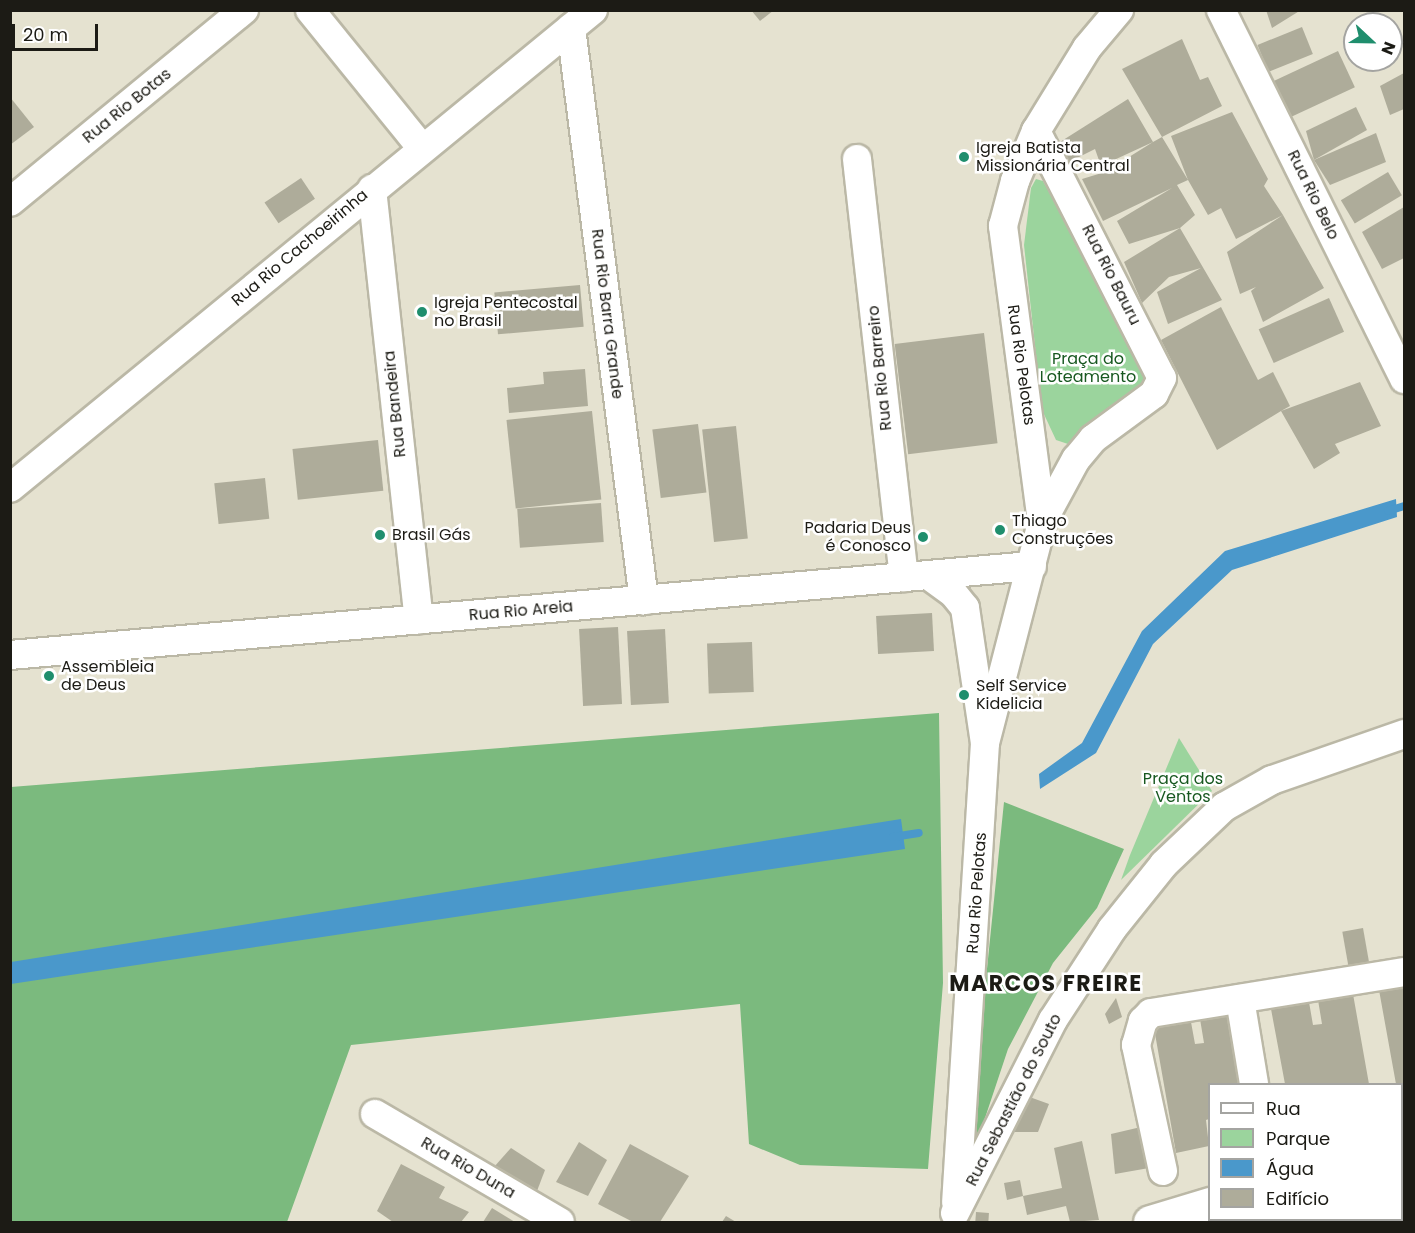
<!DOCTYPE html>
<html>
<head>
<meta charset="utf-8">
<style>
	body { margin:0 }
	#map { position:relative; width:1415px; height:1233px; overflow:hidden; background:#e5e2d0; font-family:Poppins,sans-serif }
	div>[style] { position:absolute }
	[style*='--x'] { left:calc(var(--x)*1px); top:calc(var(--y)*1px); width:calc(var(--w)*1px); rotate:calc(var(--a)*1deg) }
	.green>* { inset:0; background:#9bd49d }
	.forest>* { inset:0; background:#7bba7e }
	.water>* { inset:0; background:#4a98cb }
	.stream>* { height:8px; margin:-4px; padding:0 4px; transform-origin:4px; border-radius:4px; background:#4a98cb }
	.building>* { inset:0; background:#aeac9a; transform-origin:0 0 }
	.roads { filter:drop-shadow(2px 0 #bbb8a6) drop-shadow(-2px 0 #bbb8a6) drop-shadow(0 2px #bbb8a6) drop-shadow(0 -2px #bbb8a6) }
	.street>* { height:28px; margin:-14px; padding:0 14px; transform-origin:14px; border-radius:14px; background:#fff }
	.secondary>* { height:33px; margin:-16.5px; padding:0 16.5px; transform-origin:16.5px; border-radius:16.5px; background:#fff }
	.dots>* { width:16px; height:16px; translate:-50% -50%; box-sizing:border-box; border:3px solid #fff; border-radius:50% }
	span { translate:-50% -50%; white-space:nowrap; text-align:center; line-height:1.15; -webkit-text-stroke:5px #fff; paint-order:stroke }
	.street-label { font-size:16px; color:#1c1b15 }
	.poi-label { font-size:16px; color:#1c1b15 }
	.left { translate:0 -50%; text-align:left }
	.right { translate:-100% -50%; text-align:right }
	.park-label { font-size:16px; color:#175820 }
	.district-label { font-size:22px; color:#1c1b15; font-weight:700; letter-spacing:1.5px }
	.frame { position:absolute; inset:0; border:12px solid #1c1b15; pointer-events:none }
	.legend { position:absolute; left:1208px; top:1083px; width:195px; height:138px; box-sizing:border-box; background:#fff; border:2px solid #a4a4a1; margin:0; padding:8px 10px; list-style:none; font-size:18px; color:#1c1b15 }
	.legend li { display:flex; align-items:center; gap:12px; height:30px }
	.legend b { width:30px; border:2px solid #a4a4a1 }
	.north { position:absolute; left:1343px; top:12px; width:60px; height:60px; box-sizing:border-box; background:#fff; border:2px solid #a4a4a1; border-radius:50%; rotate:112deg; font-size:16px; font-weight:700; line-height:24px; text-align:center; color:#1c1b15 }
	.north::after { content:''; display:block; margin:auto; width:21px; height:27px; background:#1f8e6d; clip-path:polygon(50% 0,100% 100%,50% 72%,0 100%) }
	.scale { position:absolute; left:12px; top:24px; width:86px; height:27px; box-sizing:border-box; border:3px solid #1c1b15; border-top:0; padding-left:8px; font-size:18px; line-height:21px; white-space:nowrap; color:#1c1b15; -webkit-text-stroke:4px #fff; paint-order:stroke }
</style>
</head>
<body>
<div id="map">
	<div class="green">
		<div style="clip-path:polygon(1036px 179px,1043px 181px,1154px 384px,1152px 390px,1068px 444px,1056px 440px,1042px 410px,1024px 245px,1031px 188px)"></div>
		<div style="clip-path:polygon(1179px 738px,1212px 791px,1121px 880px,1130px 855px)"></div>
	</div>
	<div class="forest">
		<div style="clip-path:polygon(939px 713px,943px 983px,928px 1169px,800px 1165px,749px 1144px,740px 1004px,351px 1045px,287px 1222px,11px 1222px,11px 787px)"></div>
		<div style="clip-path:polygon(1004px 802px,1124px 849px,1097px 908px,1053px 963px,1008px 1049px,966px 1175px)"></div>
	</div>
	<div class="water">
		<div style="clip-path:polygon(1396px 499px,1397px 517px,1232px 570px,1153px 644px,1096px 753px,1040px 789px,1039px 774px,1082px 743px,1142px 631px,1225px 551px)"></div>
		<div style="clip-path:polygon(901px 819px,905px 849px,11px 984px,11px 962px)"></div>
	</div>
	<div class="stream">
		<div style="--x:1388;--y:511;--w:17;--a:-17"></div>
		<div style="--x:893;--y:837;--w:26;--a:-9"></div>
	</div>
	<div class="building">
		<div style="clip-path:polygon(751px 10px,774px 10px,760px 21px)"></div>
		<div style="clip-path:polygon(1266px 10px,1301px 10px,1272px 28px)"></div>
		<div style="left:1302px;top:27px;width:29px;height:48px;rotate:68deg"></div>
		<div style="clip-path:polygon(1182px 39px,1200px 80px,1208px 77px,1222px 106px,1162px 137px,1122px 69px)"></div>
		<div style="left:1338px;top:51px;width:40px;height:76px;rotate:65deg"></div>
		<div style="clip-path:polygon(1404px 73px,1404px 109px,1390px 115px,1380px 86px)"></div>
		<div style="clip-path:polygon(10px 97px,34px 127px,10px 145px)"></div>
		<div style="clip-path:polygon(1128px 99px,1153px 142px,1162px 137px,1188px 180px,1171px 136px,1232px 112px,1268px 179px,1264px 186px,1283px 215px,1324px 288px,1263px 322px,1251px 291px,1256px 287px,1240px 294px,1227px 252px,1283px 215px,1236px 239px,1221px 208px,1208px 215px,1188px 180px,1177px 185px,1195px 215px,1180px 228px,1129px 244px,1117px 221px,1172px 188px,1103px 221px,1082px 179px,1105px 172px,1153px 142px,1101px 166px,1095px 149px,1065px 164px,1060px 142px)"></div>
		<div style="clip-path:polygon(1356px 107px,1367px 130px,1314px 160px,1306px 131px)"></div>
		<div style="clip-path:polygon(1376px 133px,1386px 162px,1330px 185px,1314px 160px)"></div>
		<div style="left:1388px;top:172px;width:27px;height:55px;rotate:59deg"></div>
		<div style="left:301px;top:178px;width:25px;height:44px;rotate:56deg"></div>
		<div style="clip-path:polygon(1404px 207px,1404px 258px,1382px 269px,1362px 232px)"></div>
		<div style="clip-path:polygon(1180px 228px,1222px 300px,1168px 324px,1157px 292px,1201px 268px,1169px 277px,1142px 303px,1124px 262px)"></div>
		<div style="left:580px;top:285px;width:42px;height:86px;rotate:85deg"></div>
		<div style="left:1329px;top:298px;width:37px;height:77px;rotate:66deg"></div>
		<div style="clip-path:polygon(1221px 307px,1258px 380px,1273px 372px,1290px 406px,1281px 411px,1360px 382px,1381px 426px,1335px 444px,1340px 453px,1314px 469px,1281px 411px,1217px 450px,1161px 340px)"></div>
		<div style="left:984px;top:333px;width:111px;height:90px;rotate:83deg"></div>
		<div style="clip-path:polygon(585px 369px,588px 406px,509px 413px,507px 388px,544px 384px,543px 372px)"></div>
		<div style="left:592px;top:411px;width:89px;height:86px;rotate:84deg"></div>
		<div style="left:698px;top:424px;width:69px;height:46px;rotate:83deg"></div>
		<div style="left:736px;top:426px;width:113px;height:34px;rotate:84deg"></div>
		<div style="left:378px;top:440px;width:51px;height:86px;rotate:84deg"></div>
		<div style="left:265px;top:478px;width:41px;height:51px;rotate:84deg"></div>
		<div style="left:601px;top:503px;width:39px;height:84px;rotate:86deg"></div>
		<div style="left:932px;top:613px;width:38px;height:56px;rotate:87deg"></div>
		<div style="left:618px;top:627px;width:77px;height:39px;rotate:87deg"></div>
		<div style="left:665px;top:629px;width:74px;height:38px;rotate:87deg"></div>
		<div style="left:752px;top:642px;width:50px;height:45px;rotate:88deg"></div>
		<div style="left:1363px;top:928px;width:45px;height:21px;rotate:80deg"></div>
		<div style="clip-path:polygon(1404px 986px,1404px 1114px,1402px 1115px,1402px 1084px,1396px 1084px,1379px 990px)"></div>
		<div style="clip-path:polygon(1353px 994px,1369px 1084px,1285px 1084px,1271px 1009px,1309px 1002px,1313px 1025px,1322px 1024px,1318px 1000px)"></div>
		<div style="clip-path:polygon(1116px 998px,1122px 1017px,1109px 1024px,1105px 1014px)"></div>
		<div style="clip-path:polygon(1235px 1013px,1248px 1084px,1209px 1084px,1209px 1119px,1206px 1120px,1209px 1146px,1176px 1153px,1154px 1028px,1191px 1022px,1195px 1044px,1204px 1043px,1200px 1019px)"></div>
		<div style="clip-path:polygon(1024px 1095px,1049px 1104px,1038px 1132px,1013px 1132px)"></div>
		<div style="clip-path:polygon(1141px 1127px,1149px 1168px,1115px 1174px,1111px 1134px)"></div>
		<div style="clip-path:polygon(1082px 1141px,1099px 1220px,1070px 1222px,1066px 1206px,1027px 1215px,1023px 1196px,1007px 1200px,1004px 1183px,1020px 1180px,1023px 1196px,1062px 1188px,1054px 1148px)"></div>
		<div style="clip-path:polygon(579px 1142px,607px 1160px,588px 1196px,556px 1182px)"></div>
		<div style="clip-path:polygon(630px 1144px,689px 1176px,660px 1222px,633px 1222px,598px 1204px)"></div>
		<div style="clip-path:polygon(511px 1148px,545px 1170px,537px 1191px,494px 1167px)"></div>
		<div style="clip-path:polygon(401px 1164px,445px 1187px,439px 1198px,469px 1212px,461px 1222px,393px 1222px,377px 1211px)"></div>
		<div style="clip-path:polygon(492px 1208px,515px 1222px,483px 1222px)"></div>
		<div style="left:976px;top:1212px;width:13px;height:10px;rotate:4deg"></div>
		<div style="clip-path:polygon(726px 1216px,736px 1222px,722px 1222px)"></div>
		<div style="left:1241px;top:1220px;width:23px;height:2px"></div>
		<div style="left:1271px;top:1220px;width:45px;height:2px"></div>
	</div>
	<div class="roads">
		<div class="street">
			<div style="--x:310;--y:10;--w:176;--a:51"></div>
			<div style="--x:1221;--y:10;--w:412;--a:63.6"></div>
			<div style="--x:571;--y:28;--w:577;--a:82.73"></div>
			<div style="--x:1036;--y:131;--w:277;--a:63"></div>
			<div style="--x:1162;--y:378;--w:18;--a:117"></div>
			<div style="--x:1154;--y:394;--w:76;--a:143.6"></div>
			<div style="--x:1093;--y:439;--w:26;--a:130"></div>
			<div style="--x:1076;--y:459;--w:72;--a:118.4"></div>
			<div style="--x:857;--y:159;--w:421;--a:83.6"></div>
			<div style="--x:372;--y:189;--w:433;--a:83.8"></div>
			<div style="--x:10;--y:202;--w:303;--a:-39.4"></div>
			<div style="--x:10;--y:488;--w:754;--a:-39.35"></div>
			<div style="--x:928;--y:575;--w:31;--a:36"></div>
			<div style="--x:953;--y:593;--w:19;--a:51"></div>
			<div style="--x:965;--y:608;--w:136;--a:81.6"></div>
			<div style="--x:985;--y:743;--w:460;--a:93.6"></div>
			<div style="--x:10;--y:655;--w:1026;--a:-4.98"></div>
			<div style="--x:985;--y:743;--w:228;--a:-75.5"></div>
			<div style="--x:1042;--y:522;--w:299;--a:-97.5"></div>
			<div style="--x:1003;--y:226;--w:47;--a:-75.1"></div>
			<div style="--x:1015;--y:181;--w:54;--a:-67.2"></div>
			<div style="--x:1036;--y:131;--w:97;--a:-58.4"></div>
			<div style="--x:1087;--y:48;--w:50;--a:-49.9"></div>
			<div style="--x:1240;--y:999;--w:86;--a:80.6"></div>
			<div style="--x:375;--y:1114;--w:214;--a:30.3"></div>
			<div style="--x:1163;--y:1171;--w:129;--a:-102.1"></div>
			<div style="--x:1136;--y:1045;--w:25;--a:-74"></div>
			<div style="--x:1143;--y:1021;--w:11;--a:-45"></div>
			<div style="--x:1151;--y:1013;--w:256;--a:-9.2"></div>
			<div style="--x:955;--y:1213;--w:216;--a:-63.1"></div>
			<div style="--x:1053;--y:1020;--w:108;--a:-57"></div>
			<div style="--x:1112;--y:929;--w:83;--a:-51.3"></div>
			<div style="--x:1164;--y:864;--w:83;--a:-43.5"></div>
			<div style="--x:1224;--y:807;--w:55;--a:-29.4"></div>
			<div style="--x:1272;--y:780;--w:140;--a:-19.2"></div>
		</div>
		<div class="secondary">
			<div style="--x:1402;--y:1175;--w:2;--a:27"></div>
			<div style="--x:1150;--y:1222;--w:63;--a:-16.7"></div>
		</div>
	</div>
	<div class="dots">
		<div style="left:964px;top:157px;background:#1f8e6d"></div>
		<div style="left:422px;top:312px;background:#1f8e6d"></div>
		<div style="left:1000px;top:530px;background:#1f8e6d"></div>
		<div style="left:380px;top:535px;background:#1f8e6d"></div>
		<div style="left:923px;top:537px;background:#1f8e6d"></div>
		<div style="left:49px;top:676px;background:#1f8e6d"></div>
		<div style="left:964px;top:695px;background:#1f8e6d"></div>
	</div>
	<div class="street-label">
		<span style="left:127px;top:106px;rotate:-39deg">Rua Rio Botas</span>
		<span style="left:1313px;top:195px;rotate:64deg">Rua Rio Belo</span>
		<span style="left:300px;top:248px;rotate:-40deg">Rua Rio Cachoeirinha</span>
		<span style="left:1111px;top:275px;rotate:63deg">Rua Rio Bauru</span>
		<span style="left:607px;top:314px;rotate:83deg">Rua Rio Barra Grande</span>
		<span style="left:1021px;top:365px;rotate:82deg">Rua Rio Pelotas</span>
		<span style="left:880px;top:368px;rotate:-96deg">Rua Rio Barreiro</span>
		<span style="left:395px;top:404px;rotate:-96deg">Rua Bandeira</span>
		<span style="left:521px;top:611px;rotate:-5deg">Rua Rio Areia</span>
		<span style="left:977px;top:893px;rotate:-86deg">Rua Rio Pelotas</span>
		<span style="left:1014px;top:1100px;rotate:-63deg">Rua Sebastião do Souto</span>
		<span style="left:468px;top:1168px;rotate:30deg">Rua Rio Duna</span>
	</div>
	<div class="poi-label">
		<span class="left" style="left:976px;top:157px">Igreja Batista<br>Missionária Central</span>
		<span class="left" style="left:434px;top:312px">Igreja Pentecostal<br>no Brasil</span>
		<span class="left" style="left:1012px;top:530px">Thiago<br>Construções</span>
		<span class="right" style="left:911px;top:537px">Padaria Deus<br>é Conosco</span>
		<span class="left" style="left:392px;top:535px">Brasil Gás</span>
		<span class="left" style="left:61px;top:676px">Assembleia<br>de Deus</span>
		<span class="left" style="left:976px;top:695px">Self Service<br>Kidelicia</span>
	</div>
	<div class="park-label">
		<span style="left:1088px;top:368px">Praça do<br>Loteamento</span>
		<span style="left:1183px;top:788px">Praça dos<br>Ventos</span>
	</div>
	<div class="district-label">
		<span style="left:1046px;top:984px">MARCOS FREIRE</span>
	</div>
	<div class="frame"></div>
	<ul class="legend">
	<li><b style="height:8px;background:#fff"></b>Rua</li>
	<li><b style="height:16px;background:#9bd49d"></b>Parque</li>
	<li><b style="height:16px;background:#4a98cb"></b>Água</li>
	<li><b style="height:16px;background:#aeac9a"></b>Edifício</li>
	</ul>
	<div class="north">N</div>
	<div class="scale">20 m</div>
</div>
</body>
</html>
